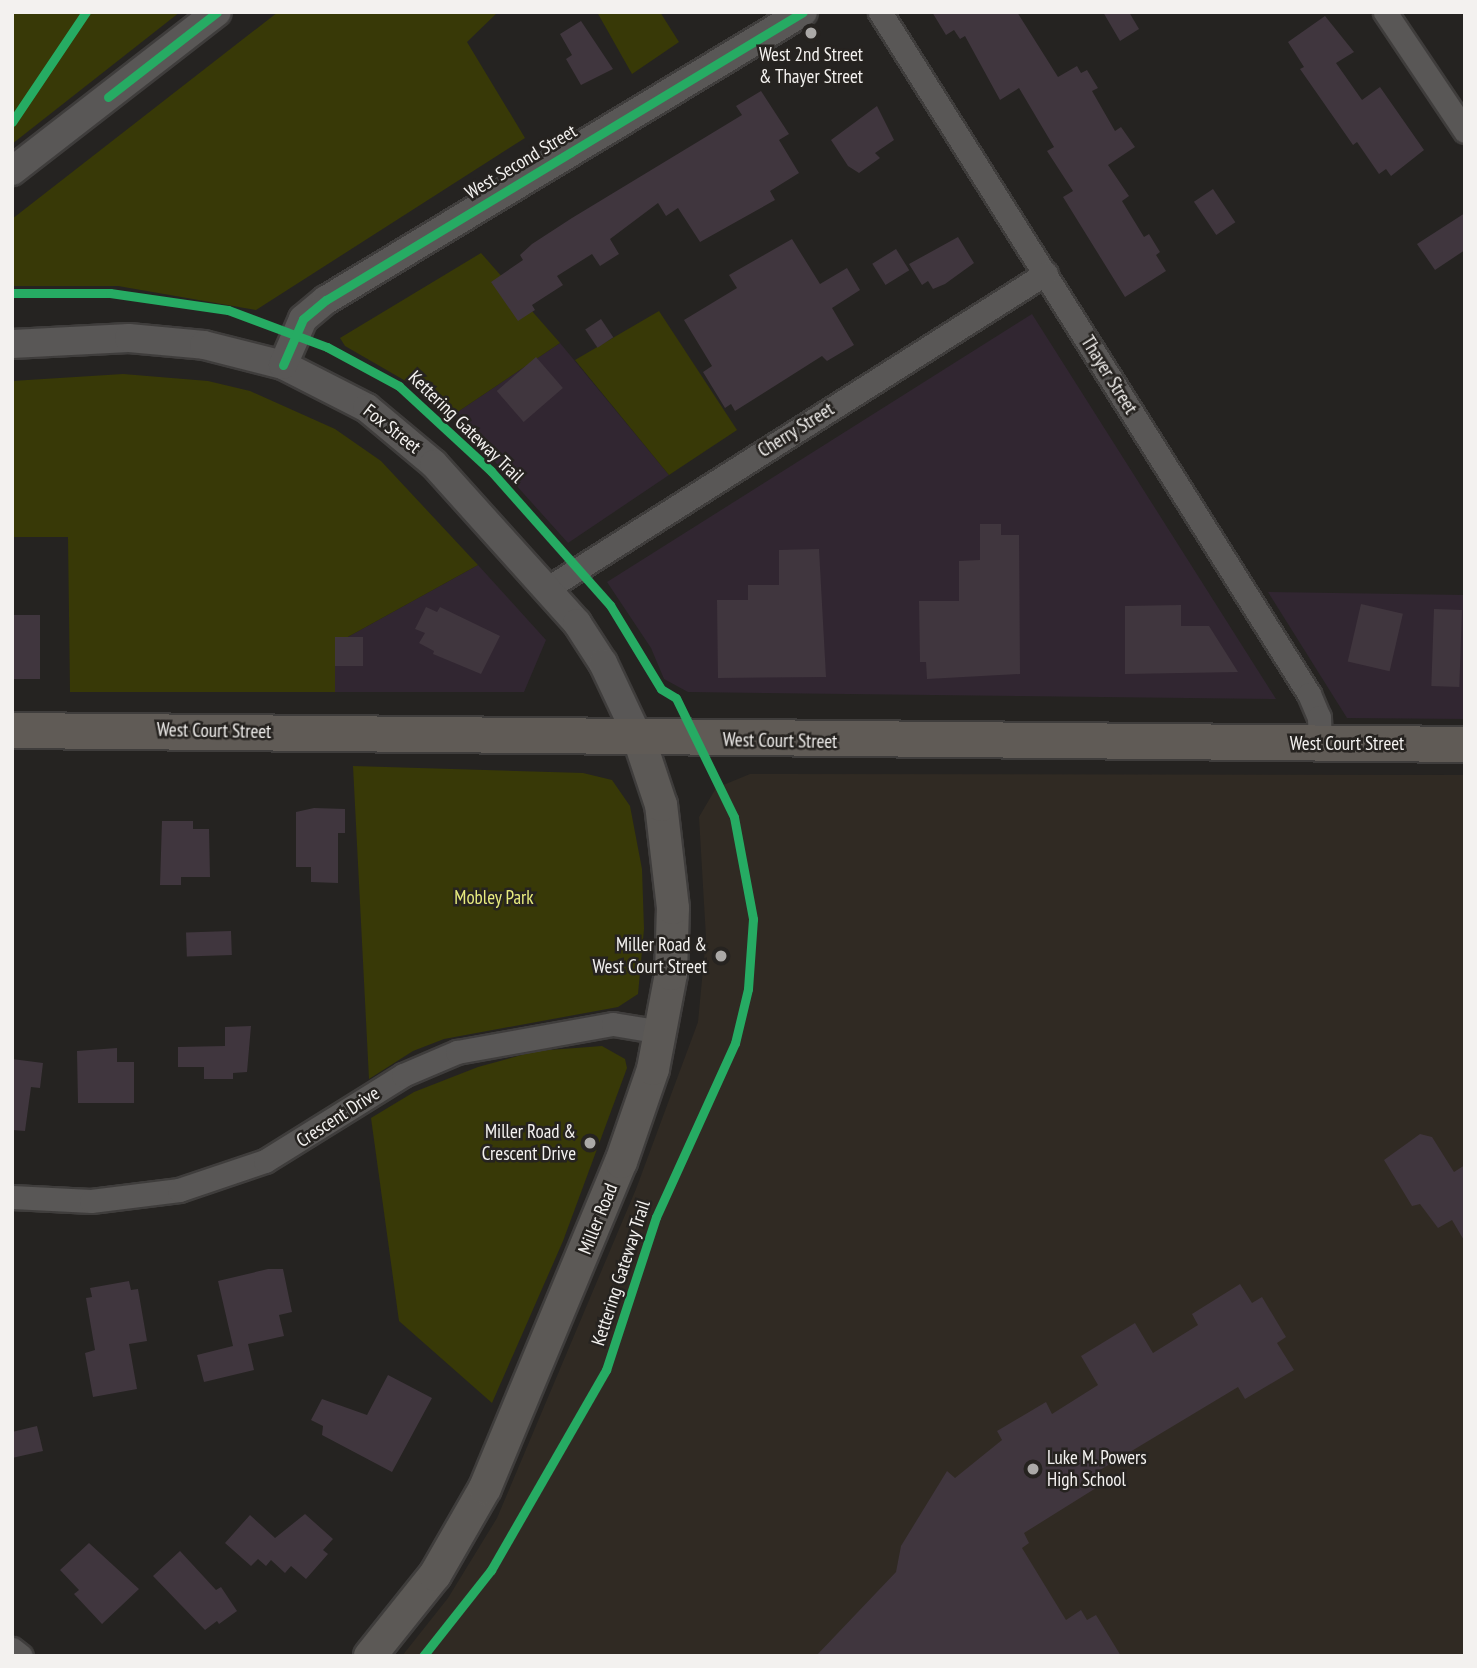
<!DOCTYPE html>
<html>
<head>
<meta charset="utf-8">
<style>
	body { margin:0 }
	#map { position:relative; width:1477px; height:1668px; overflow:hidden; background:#252321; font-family:"PT Sans Narrow",sans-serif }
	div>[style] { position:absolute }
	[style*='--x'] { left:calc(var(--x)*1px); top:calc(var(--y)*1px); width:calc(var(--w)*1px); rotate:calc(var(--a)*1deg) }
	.commercial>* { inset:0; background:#312631 }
	.built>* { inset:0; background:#302a23 }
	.green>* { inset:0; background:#383907 }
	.building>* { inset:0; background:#40363e; transform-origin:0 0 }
	.roads { filter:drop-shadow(2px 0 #3f3d3c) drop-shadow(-2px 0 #3f3d3c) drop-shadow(0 2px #3f3d3c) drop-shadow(0 -2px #3f3d3c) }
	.minor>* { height:23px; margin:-11.5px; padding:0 11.5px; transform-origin:11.5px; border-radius:11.5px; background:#595756 }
	.tertiary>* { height:28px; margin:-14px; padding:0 14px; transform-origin:14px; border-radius:14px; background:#595756 }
	.secondary>* { height:32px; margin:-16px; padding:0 16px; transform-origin:16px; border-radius:16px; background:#5c5956 }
	.primary>* { height:35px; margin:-17.5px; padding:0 17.5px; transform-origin:17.5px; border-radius:17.5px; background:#605b56 }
	.cycleway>* { height:9px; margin:-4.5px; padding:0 4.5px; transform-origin:4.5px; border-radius:4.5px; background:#26ab63 }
	.dots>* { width:19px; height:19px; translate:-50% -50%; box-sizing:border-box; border:4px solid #262320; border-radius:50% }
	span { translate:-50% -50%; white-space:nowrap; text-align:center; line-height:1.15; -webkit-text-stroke:5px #262320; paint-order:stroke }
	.poi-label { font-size:19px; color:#f3f1ef }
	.right { translate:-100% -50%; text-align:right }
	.left { translate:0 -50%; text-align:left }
	.street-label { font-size:19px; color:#f3f1ef }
	.park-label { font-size:19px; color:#e7eb7e }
	.frame { position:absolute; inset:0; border:14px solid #f3f1ef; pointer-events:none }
</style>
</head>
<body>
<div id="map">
	<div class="commercial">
		<div style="clip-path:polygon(1032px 314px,1276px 699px,688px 692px,664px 679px,651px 648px,607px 582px)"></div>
		<div style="clip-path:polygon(560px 343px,669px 475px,568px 543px,453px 415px)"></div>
		<div style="clip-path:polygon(478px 565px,546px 640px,524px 692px,335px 692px,335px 644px)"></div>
		<div style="clip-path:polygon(1268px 592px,1465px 595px,1465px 719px,1347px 718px)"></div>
	</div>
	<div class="built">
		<div style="clip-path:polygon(750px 774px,1465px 775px,1465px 1656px,402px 1656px,448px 1598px,497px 1518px,636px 1189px,698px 1022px,706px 938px,699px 817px,716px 788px)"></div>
	</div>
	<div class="green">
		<div style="clip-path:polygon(12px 12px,180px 12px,12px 144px)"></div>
		<div style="clip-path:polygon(278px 12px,498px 12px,467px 42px,525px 138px,256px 310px,118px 286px,12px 286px,12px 219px)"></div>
		<div style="clip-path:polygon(597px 12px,660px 12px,679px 42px,632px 74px)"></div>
		<div style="clip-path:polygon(481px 253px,560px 343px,453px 415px,416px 387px,345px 346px,340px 338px)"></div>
		<div style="clip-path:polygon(659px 311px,737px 430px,669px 475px,575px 360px)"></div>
		<div style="clip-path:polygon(123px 374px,208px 381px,250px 391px,335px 429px,381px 461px,478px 565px,335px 644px,335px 692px,70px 692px,68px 537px,12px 537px,12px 381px)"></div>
		<div style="clip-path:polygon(353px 766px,583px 773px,612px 780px,630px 806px,642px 869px,644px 929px,638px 994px,618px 1007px,444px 1039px,413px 1051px,369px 1079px)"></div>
		<div style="clip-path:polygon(602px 1046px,625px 1059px,627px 1068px,563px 1241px,492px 1403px,399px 1321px,371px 1118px,414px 1092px,478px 1067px,536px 1051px)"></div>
	</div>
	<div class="building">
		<div style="clip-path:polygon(932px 12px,1017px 12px,1058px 77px,1077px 66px,1081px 73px,1087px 70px,1098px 88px,1092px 91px,1115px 131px,1121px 127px,1135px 147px,1108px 165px,1129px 196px,1122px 201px,1144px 237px,1149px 234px,1160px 252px,1156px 255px,1166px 271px,1125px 297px,1063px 197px,1073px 191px,1047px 151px,1054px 147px,1019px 88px,1000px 100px,965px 36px,960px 39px,954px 30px,946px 35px)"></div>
		<div style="clip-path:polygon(1103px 12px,1129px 12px,1139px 29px,1120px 41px)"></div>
		<div style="clip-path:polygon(1325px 16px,1354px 52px,1336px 63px,1362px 100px,1380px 87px,1424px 150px,1391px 176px,1386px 169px,1379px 174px,1357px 142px,1353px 145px,1300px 69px,1304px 67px,1288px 42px)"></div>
		<div style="clip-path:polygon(581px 21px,613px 69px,581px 85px,566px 59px,572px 55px,560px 34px)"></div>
		<div style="clip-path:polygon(761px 91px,789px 134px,779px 140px,799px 173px,770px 191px,775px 200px,700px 242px,678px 208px,666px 216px,658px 203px,610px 239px,619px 254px,600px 266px,592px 254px,557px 276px,563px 285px,532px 305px,535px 310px,518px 321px,491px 282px,523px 260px,520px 255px,532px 244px,572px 218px,742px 115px,736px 106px)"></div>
		<div style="clip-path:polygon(877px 106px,894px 140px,875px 153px,880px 158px,859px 173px,848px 166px,831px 140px)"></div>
		<div style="left:1213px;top:189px;width:40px;height:23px;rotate:56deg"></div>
		<div style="clip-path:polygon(1465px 213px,1465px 250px,1435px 270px,1417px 244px)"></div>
		<div style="clip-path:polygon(958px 237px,974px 263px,945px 284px,933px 289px,928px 281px,922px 285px,909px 264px)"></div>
		<div style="clip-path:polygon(792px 239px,820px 284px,847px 268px,860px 290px,832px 308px,854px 345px,827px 361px,822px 356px,735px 411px,731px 404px,725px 408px,703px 372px,712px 366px,684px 320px,737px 288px,729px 275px)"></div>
		<div style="left:896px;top:249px;width:25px;height:28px;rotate:58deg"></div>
		<div style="left:601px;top:319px;width:22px;height:19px;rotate:56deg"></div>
		<div style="left:536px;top:357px;width:41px;height:52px;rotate:49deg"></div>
		<div style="clip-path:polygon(980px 524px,1001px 524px,1001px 535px,1019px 535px,1020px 674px,927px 679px,926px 662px,920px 662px,919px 601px,959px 601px,959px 561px,980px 560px)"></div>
		<div style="clip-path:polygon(819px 549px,826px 677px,718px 678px,717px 600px,748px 600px,748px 585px,779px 585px,779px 550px)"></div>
		<div style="left:1361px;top:604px;width:43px;height:59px;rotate:13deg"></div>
		<div style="clip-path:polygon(1181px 605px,1181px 626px,1209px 626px,1238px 672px,1125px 674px,1125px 606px)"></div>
		<div style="clip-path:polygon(426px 607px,437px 612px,440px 607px,500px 636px,481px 674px,433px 654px,434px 651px,419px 643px,425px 633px,415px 629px)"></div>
		<div style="left:1434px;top:609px;width:28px;height:77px;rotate:2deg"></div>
		<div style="left:12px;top:615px;width:28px;height:64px"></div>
		<div style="left:335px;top:637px;width:28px;height:29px"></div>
		<div style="clip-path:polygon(314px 808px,345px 809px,345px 833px,338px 833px,338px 883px,311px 882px,311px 867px,296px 867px,296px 812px)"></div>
		<div style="clip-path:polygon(162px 821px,193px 821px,193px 829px,209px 829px,210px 877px,181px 877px,181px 885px,160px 885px)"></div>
		<div style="left:231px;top:931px;width:24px;height:45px;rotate:88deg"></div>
		<div style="clip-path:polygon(251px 1026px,247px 1072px,233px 1073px,233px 1079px,204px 1079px,204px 1067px,178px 1067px,178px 1047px,225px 1046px,225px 1027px)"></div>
		<div style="clip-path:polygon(117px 1048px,117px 1062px,134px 1062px,134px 1103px,78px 1103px,77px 1051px)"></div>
		<div style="clip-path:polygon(12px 1059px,43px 1063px,40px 1088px,31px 1087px,25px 1131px,12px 1130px)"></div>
		<div style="clip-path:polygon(1420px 1134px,1432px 1137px,1454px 1172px,1465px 1165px,1465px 1242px,1452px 1220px,1438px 1228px,1420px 1204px,1412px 1206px,1384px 1160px)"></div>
		<div style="clip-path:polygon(268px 1269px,283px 1269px,292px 1312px,279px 1315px,284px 1336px,248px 1344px,254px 1370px,204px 1382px,197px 1355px,233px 1346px,218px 1281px)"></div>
		<div style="clip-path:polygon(129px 1281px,131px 1290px,138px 1289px,147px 1341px,129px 1344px,137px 1389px,93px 1397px,85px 1353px,95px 1350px,86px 1298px,92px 1297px,90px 1288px)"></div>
		<div style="clip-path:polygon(1240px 1284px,1252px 1303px,1262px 1297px,1286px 1337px,1277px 1343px,1294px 1370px,1245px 1399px,1238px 1387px,1090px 1476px,1096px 1488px,1024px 1533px,1029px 1543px,1022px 1548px,1066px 1620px,1081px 1610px,1087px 1620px,1096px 1615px,1121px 1656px,816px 1656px,896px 1572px,901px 1546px,947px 1471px,955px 1478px,1002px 1440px,997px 1431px,1046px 1402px,1052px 1414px,1098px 1385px,1081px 1356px,1135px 1323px,1153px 1353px,1198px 1325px,1192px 1314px)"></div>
		<div style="clip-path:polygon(388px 1375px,432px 1398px,392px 1472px,322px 1435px,323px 1426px,311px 1420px,322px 1399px,367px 1415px)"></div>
		<div style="clip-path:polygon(37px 1426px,43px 1451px,12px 1458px,12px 1432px)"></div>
		<div style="clip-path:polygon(305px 1514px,333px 1539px,323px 1550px,328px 1554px,306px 1579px,291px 1566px,285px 1573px,271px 1560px,266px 1566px,258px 1559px,251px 1566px,225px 1543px,250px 1515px,275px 1538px)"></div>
		<div style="clip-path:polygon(89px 1543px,139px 1589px,102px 1624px,74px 1594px,79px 1590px,60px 1570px)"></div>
		<div style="clip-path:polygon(180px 1551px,216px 1590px,221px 1587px,237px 1611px,219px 1624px,217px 1621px,205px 1630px,153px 1576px)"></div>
	</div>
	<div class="roads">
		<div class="minor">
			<div style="--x:880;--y:12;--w:806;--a:57.83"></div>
			<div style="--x:1309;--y:694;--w:25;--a:67"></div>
			<div style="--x:1319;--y:717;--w:27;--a:88"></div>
			<div style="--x:1385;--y:12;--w:143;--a:56.1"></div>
			<div style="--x:548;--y:588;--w:589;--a:-32.31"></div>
			<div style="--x:12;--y:1197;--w:79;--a:2.9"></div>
			<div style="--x:91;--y:1201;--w:89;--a:-7.1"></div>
			<div style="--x:179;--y:1190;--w:91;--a:-18.6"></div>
			<div style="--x:265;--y:1161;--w:163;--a:-31.9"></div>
			<div style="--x:403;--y:1075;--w:59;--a:-23.1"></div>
			<div style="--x:457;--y:1052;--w:158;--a:-10.2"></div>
			<div style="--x:613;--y:1024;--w:50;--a:9.3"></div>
			<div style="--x:12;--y:1649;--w:11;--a:38"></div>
		</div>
		<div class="tertiary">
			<div style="--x:12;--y:171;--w:259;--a:-37.8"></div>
			<div style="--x:12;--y:344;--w:117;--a:-2.9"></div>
			<div style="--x:129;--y:338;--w:75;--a:5.3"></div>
			<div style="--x:204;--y:345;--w:81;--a:14.2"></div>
			<div style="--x:283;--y:365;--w:94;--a:27.1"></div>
			<div style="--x:367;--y:408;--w:87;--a:39.9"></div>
			<div style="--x:434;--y:464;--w:214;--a:48"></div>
			<div style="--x:577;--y:623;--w:48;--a:57"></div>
			<div style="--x:603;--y:663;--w:84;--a:64.7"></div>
			<div style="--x:283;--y:365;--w:50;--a:-66.5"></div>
			<div style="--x:303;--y:319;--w:30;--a:-40"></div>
			<div style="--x:326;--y:300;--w:557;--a:-31.12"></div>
		</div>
		<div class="secondary">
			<div style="--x:370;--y:1656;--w:104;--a:-51.3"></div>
			<div style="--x:435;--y:1575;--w:100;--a:-60.1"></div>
			<div style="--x:485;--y:1488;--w:353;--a:-67.4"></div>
			<div style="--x:621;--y:1162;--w:98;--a:-71"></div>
			<div style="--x:653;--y:1069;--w:97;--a:-79.3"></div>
			<div style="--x:671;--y:974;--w:66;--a:-88.3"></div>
			<div style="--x:673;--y:908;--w:104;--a:-96.6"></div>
			<div style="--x:661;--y:805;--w:70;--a:-108.4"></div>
		</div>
		<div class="primary">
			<div style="--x:12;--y:730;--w:1453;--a:0.55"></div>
		</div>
	</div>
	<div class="cycleway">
		<div style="--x:108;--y:97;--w:138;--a:-37.9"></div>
		<div style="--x:12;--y:122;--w:133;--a:-56.1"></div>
		<div style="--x:12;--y:293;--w:98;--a:0"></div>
		<div style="--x:110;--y:293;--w:119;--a:8.2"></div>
		<div style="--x:228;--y:310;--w:106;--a:20.5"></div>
		<div style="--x:327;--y:347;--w:82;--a:28.4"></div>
		<div style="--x:399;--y:386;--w:125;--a:42.7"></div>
		<div style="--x:491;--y:471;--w:179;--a:48.4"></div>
		<div style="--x:610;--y:605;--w:98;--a:58.7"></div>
		<div style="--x:661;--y:689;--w:17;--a:31"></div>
		<div style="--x:676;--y:698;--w:132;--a:64"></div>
		<div style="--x:734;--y:817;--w:104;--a:79.4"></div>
		<div style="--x:753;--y:919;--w:70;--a:94.1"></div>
		<div style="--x:748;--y:989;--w:56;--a:103.5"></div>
		<div style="--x:735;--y:1043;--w:191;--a:114.4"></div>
		<div style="--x:656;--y:1217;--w:161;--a:108.1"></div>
		<div style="--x:606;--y:1370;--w:231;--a:119.9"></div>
		<div style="--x:491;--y:1570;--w:110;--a:128.3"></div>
		<div style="--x:283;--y:365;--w:50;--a:-66.5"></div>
		<div style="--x:303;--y:319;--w:30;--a:-40"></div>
		<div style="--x:326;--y:300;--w:557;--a:-31.12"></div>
	</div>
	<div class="dots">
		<div style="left:811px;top:33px;background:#aba9a7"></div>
		<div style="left:721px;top:956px;background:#aba9a7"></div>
		<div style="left:590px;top:1143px;background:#aba9a7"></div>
		<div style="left:1033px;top:1469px;background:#aba9a7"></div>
	</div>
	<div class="poi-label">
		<span style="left:811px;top:66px">West 2nd Street<br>&amp; Thayer Street</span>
		<span class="right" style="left:707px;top:956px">Miller Road &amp;<br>West Court Street</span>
		<span class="right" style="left:576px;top:1143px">Miller Road &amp;<br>Crescent Drive</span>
		<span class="left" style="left:1047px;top:1469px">Luke M. Powers<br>High School</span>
	</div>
	<div class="street-label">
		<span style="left:521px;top:162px;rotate:-31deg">West Second Street</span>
		<span style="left:1109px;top:375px;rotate:58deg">Thayer Street</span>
		<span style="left:466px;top:427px;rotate:44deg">Kettering Gateway Trail</span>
		<span style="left:392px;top:429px;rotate:38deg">Fox Street</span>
		<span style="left:796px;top:430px;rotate:-32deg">Cherry Street</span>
		<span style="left:214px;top:731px;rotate:1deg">West Court Street</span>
		<span style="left:780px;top:741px;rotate:1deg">West Court Street</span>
		<span style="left:1347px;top:744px">West Court Street</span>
		<span style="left:338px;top:1117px;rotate:-33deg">Crescent Drive</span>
		<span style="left:598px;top:1219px;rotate:-68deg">Miller Road</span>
		<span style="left:621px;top:1273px;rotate:-72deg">Kettering Gateway Trail</span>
	</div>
	<div class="park-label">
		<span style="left:494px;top:898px">Mobley Park</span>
	</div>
	<div class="frame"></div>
</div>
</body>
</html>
